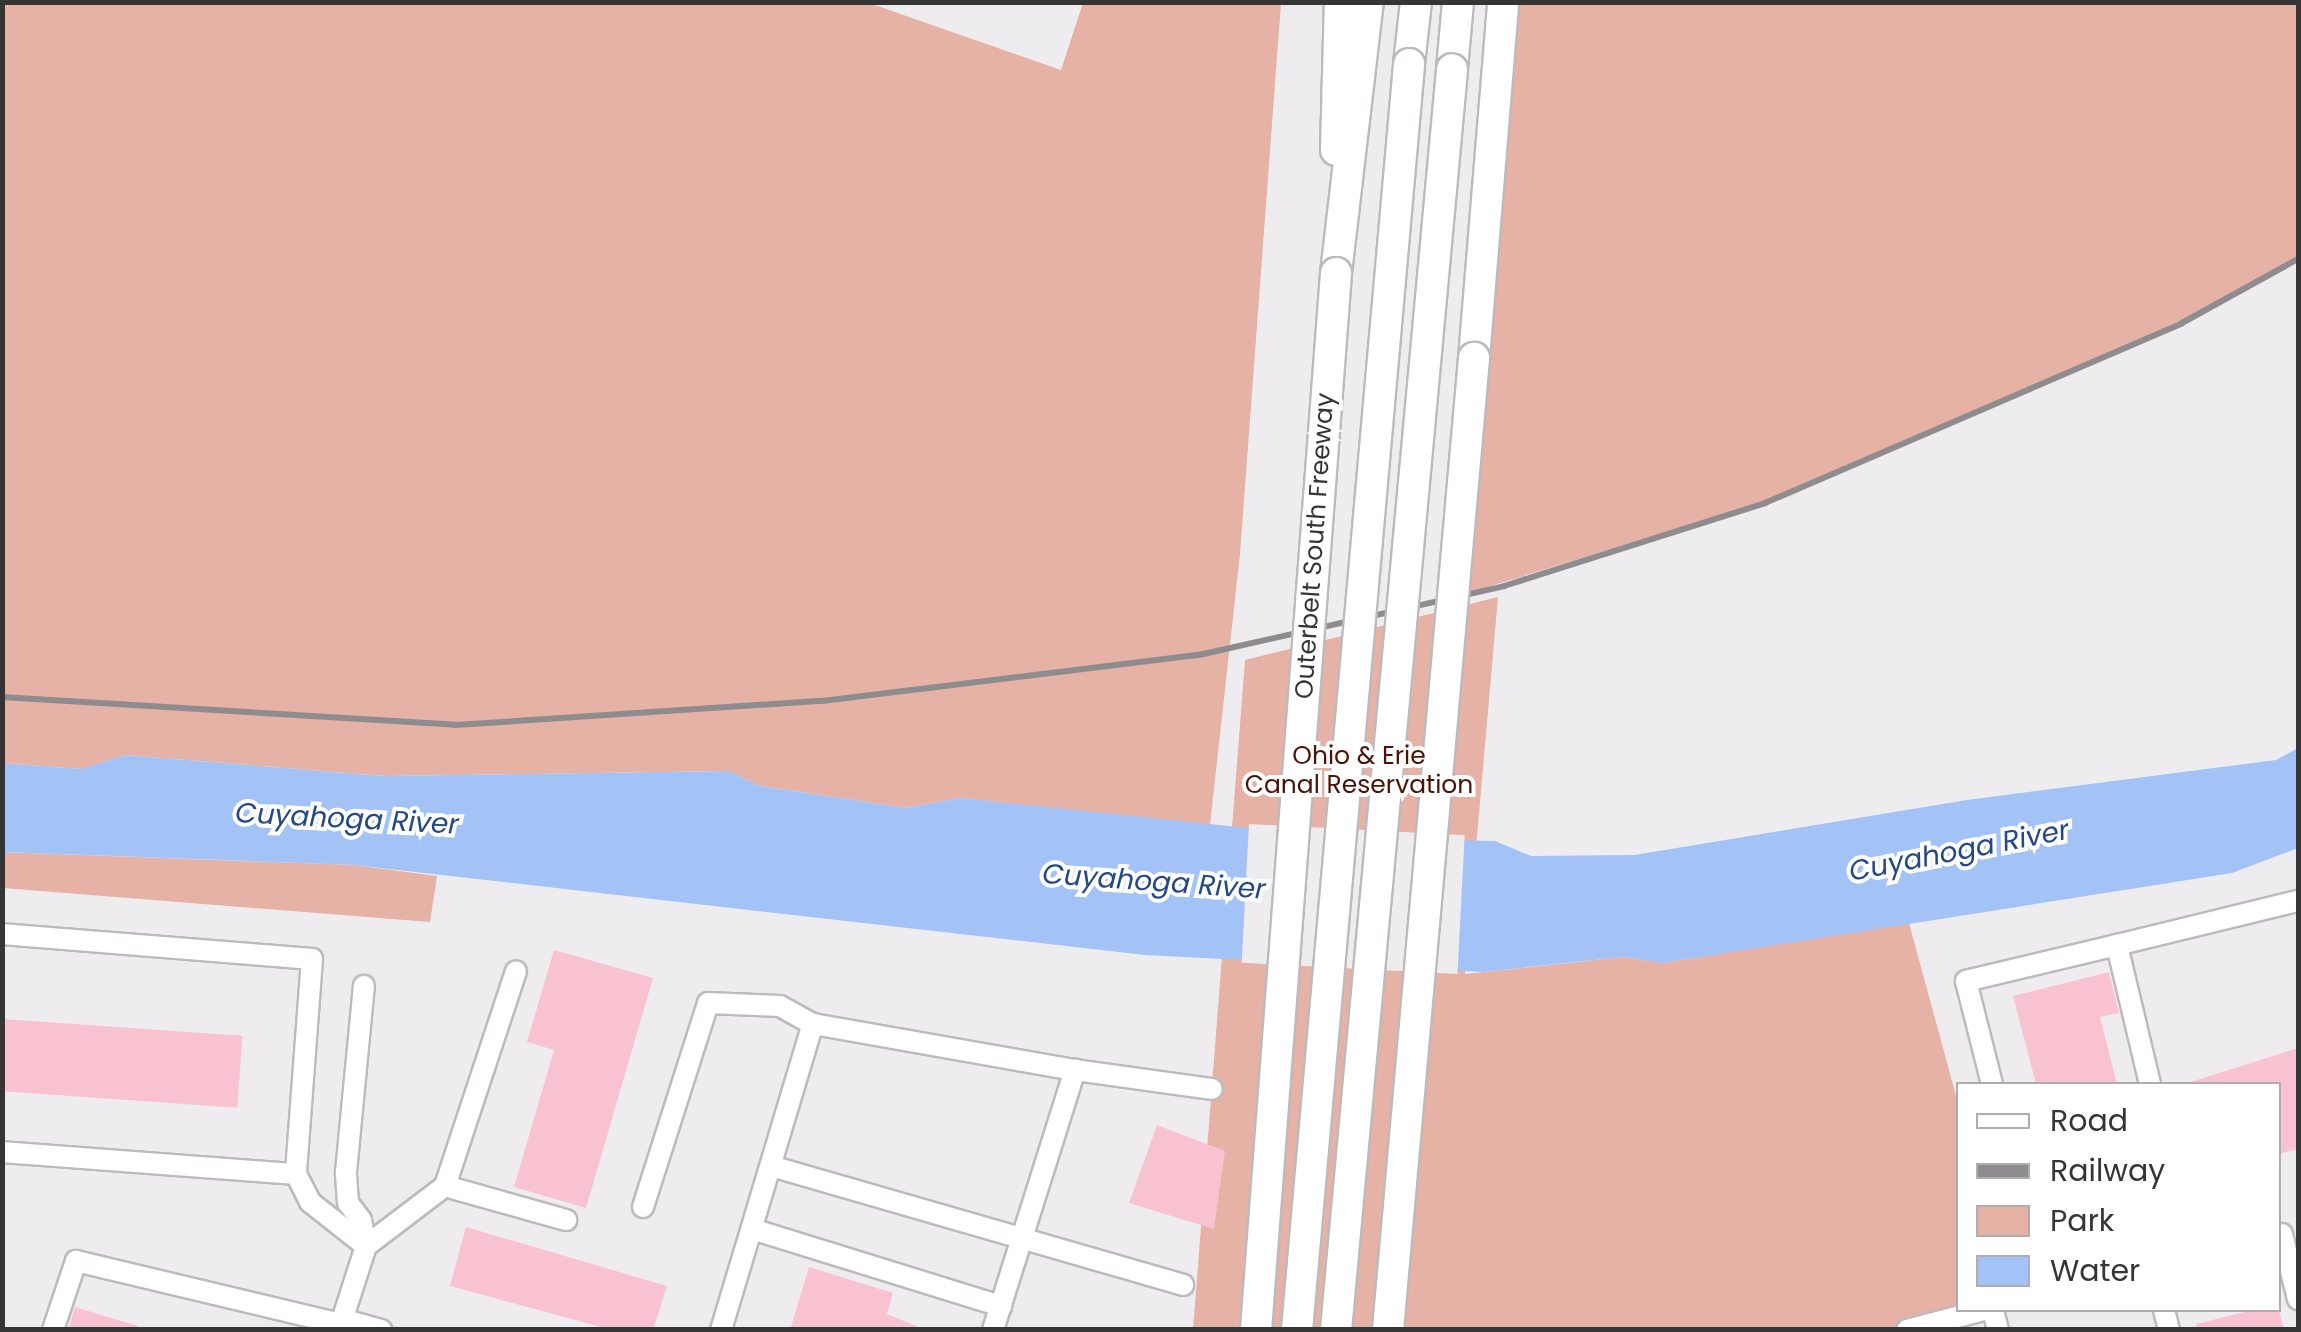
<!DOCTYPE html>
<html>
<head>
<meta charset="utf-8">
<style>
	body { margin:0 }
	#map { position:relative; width:2301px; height:1332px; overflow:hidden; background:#efecef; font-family:Poppins,sans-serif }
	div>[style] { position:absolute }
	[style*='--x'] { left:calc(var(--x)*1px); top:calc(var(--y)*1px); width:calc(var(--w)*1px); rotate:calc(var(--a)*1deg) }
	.green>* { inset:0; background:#e5b2a5 }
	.water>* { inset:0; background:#a3c3f7 }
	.pier>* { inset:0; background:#efecef; transform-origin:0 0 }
	.building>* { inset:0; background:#f9c2d0; transform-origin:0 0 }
	.roads { filter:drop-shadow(2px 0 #bdbabd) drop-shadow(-2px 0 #bdbabd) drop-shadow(0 2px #bdbabd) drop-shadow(0 -2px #bdbabd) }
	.minor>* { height:20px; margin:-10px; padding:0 10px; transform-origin:10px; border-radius:10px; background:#fff }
	.highway>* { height:30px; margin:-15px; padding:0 15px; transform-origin:15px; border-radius:15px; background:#fff }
	.rail>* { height:6px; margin:-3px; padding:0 3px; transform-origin:3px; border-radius:3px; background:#8e8c8e }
	.bridges { filter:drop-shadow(2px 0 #bdbabd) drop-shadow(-2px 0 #bdbabd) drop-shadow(0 2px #bdbabd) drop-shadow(0 -2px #bdbabd) }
	.highway-bridge>* { height:30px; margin:-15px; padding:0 15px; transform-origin:15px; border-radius:15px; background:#fff }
	span { translate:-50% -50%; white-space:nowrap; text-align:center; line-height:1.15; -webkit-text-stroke:8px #fff; paint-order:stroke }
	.street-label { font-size:25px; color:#363536 }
	.park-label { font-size:25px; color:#4c1205 }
	.water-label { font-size:28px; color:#254887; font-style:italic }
	.frame { position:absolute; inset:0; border:5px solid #363536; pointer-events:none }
	.legend { position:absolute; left:1956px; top:1082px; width:325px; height:230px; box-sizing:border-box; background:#fff; border:2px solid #afaeaf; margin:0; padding:12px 18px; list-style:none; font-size:30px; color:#363536 }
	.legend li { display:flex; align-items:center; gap:20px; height:50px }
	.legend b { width:50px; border:2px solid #afaeaf }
</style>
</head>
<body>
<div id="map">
	<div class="green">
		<div style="clip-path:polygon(2px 3px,869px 3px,1061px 70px,1083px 3px,1281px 3px,1240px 554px,1210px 825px,960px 798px,906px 808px,760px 786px,729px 771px,384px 776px,126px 755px,81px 769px,3px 763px)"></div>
		<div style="clip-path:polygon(1510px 3px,2298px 3px,2298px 259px,2182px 323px,1765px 502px,1448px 599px)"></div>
		<div style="clip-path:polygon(1498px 597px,1465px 974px,1623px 957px,1662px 963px,1909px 923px,1958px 1103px,1958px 1310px,1907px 1330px,1193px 1330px,1245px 660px)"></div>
		<div style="clip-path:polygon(2px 852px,354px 865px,437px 876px,430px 922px,3px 888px)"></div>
	</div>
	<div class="water">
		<div style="clip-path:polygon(2298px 748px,2298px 848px,2232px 873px,1662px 963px,1623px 957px,1483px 972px,1145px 955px,354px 865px,3px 852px,2px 763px,81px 769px,126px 755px,383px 776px,729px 771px,760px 786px,906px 808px,960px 798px,1334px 837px,1495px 841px,1531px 856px,1634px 855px,1967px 800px,2276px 760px)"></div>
	</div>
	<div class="pier">
		<div style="left:1249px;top:824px;width:216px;height:139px;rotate:3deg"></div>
	</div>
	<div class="building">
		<div style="clip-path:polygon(554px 950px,653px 978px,586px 1208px,514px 1187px,554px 1050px,527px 1042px)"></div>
		<div style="clip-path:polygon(2109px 972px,2119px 1013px,2100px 1017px,2117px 1084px,2036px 1084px,2013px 996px)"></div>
		<div style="left:2px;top:1019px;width:241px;height:72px;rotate:4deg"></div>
		<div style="clip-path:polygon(2298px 1048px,2298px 1149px,2278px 1154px,2278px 1084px,2184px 1084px)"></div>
		<div style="clip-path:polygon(1157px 1125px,1225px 1151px,1214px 1229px,1129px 1203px)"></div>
		<div style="clip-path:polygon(466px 1227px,667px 1286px,653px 1330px,612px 1330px,450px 1286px)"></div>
		<div style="clip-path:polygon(809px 1267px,893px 1293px,887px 1314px,926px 1330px,790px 1330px)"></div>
		<div style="clip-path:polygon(75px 1307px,138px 1326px,138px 1330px,68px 1330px)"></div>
		<div style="clip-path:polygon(2253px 1310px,2279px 1310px,2284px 1330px,2197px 1330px,2196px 1324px)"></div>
	</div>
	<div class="roads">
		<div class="minor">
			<div style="--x:2;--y:934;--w:311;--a:4.6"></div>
			<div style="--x:312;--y:959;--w:216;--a:94.3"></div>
			<div style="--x:296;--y:1174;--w:31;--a:63"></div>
			<div style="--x:310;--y:1202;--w:71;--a:38.2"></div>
			<div style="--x:1992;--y:1084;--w:106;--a:-104.2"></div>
			<div style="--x:1966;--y:981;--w:155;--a:-13.4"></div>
			<div style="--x:2150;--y:1084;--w:143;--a:-103.4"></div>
			<div style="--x:2117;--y:945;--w:186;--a:-13.7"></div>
			<div style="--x:2;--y:1152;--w:295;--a:4.3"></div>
			<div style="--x:771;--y:1166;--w:429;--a:16.1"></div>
			<div style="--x:445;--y:1186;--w:126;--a:15.7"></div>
			<div style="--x:643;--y:1207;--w:214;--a:-72.3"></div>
			<div style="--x:708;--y:1003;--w:72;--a:2.4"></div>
			<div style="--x:780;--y:1006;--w:38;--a:29"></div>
			<div style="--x:752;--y:1229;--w:261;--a:17.2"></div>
			<div style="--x:2282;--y:1234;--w:67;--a:76.2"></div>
			<div style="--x:366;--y:1246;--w:99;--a:-37.2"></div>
			<div style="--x:445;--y:1186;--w:226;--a:-71.7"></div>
			<div style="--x:1993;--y:1310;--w:21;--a:76"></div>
			<div style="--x:2164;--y:1310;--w:21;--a:76"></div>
			<div style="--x:342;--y:1319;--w:41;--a:15.8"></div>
			<div style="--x:53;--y:1330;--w:73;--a:-71.6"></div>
			<div style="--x:76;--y:1261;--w:272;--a:13.4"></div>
			<div style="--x:339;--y:1330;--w:88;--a:-72.2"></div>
			<div style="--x:366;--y:1246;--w:26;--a:-101"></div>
			<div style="--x:361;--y:1220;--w:21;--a:-127"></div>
			<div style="--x:348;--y:1203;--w:31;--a:-94"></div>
			<div style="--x:346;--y:1172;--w:187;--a:-84.5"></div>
			<div style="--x:721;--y:1330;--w:320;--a:-73.3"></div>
			<div style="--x:813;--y:1024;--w:266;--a:10"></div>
			<div style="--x:993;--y:1330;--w:273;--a:-72.5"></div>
			<div style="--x:1075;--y:1070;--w:138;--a:7.9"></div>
			<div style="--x:1907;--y:1330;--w:79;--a:-14.7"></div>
		</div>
		<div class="highway">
			<div style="--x:1409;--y:64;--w:62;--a:-83.6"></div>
			<div style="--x:1452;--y:69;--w:67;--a:-84.9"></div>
			<div style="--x:1336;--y:150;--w:148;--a:-88.5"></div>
			<div style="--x:1336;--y:273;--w:273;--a:-83.3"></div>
			<div style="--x:1474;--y:358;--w:357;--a:-85.3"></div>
		</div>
	</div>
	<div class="rail">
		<div style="--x:2;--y:697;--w:455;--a:3.5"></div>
		<div style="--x:456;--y:725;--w:367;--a:-3.8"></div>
		<div style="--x:822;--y:701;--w:380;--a:-7"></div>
		<div style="--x:1199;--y:655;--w:313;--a:-12.7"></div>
		<div style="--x:1504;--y:586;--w:274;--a:-17.6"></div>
		<div style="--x:1765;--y:503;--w:454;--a:-23.3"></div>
		<div style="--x:2182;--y:323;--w:132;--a:-28.9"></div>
	</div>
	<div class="bridges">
		<div class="highway-bridge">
			<div style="--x:1256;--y:1330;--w:1060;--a:-85.67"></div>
			<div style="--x:1297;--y:1330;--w:1271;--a:-84.94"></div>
			<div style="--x:1336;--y:1330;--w:1266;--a:-84.74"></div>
			<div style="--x:1388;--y:1330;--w:976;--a:-84.94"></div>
		</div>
	</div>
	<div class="street-label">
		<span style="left:1315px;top:546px;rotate:-86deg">Outerbelt South Freeway</span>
	</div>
	<div class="park-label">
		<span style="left:1359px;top:771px">Ohio &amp; Erie<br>Canal Reservation</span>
	</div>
	<div class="water-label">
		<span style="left:347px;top:819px;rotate:3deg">Cuyahoga River</span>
		<span style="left:1959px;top:851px;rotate:-11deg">Cuyahoga River</span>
		<span style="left:1154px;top:882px;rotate:4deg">Cuyahoga River</span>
	</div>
	<div class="frame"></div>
	<ul class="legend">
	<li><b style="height:12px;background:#fff"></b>Road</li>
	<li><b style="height:12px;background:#8e8c8e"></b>Railway</li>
	<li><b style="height:28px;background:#e5b2a5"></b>Park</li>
	<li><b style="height:28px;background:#a3c3f7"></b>Water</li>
	</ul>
</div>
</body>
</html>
